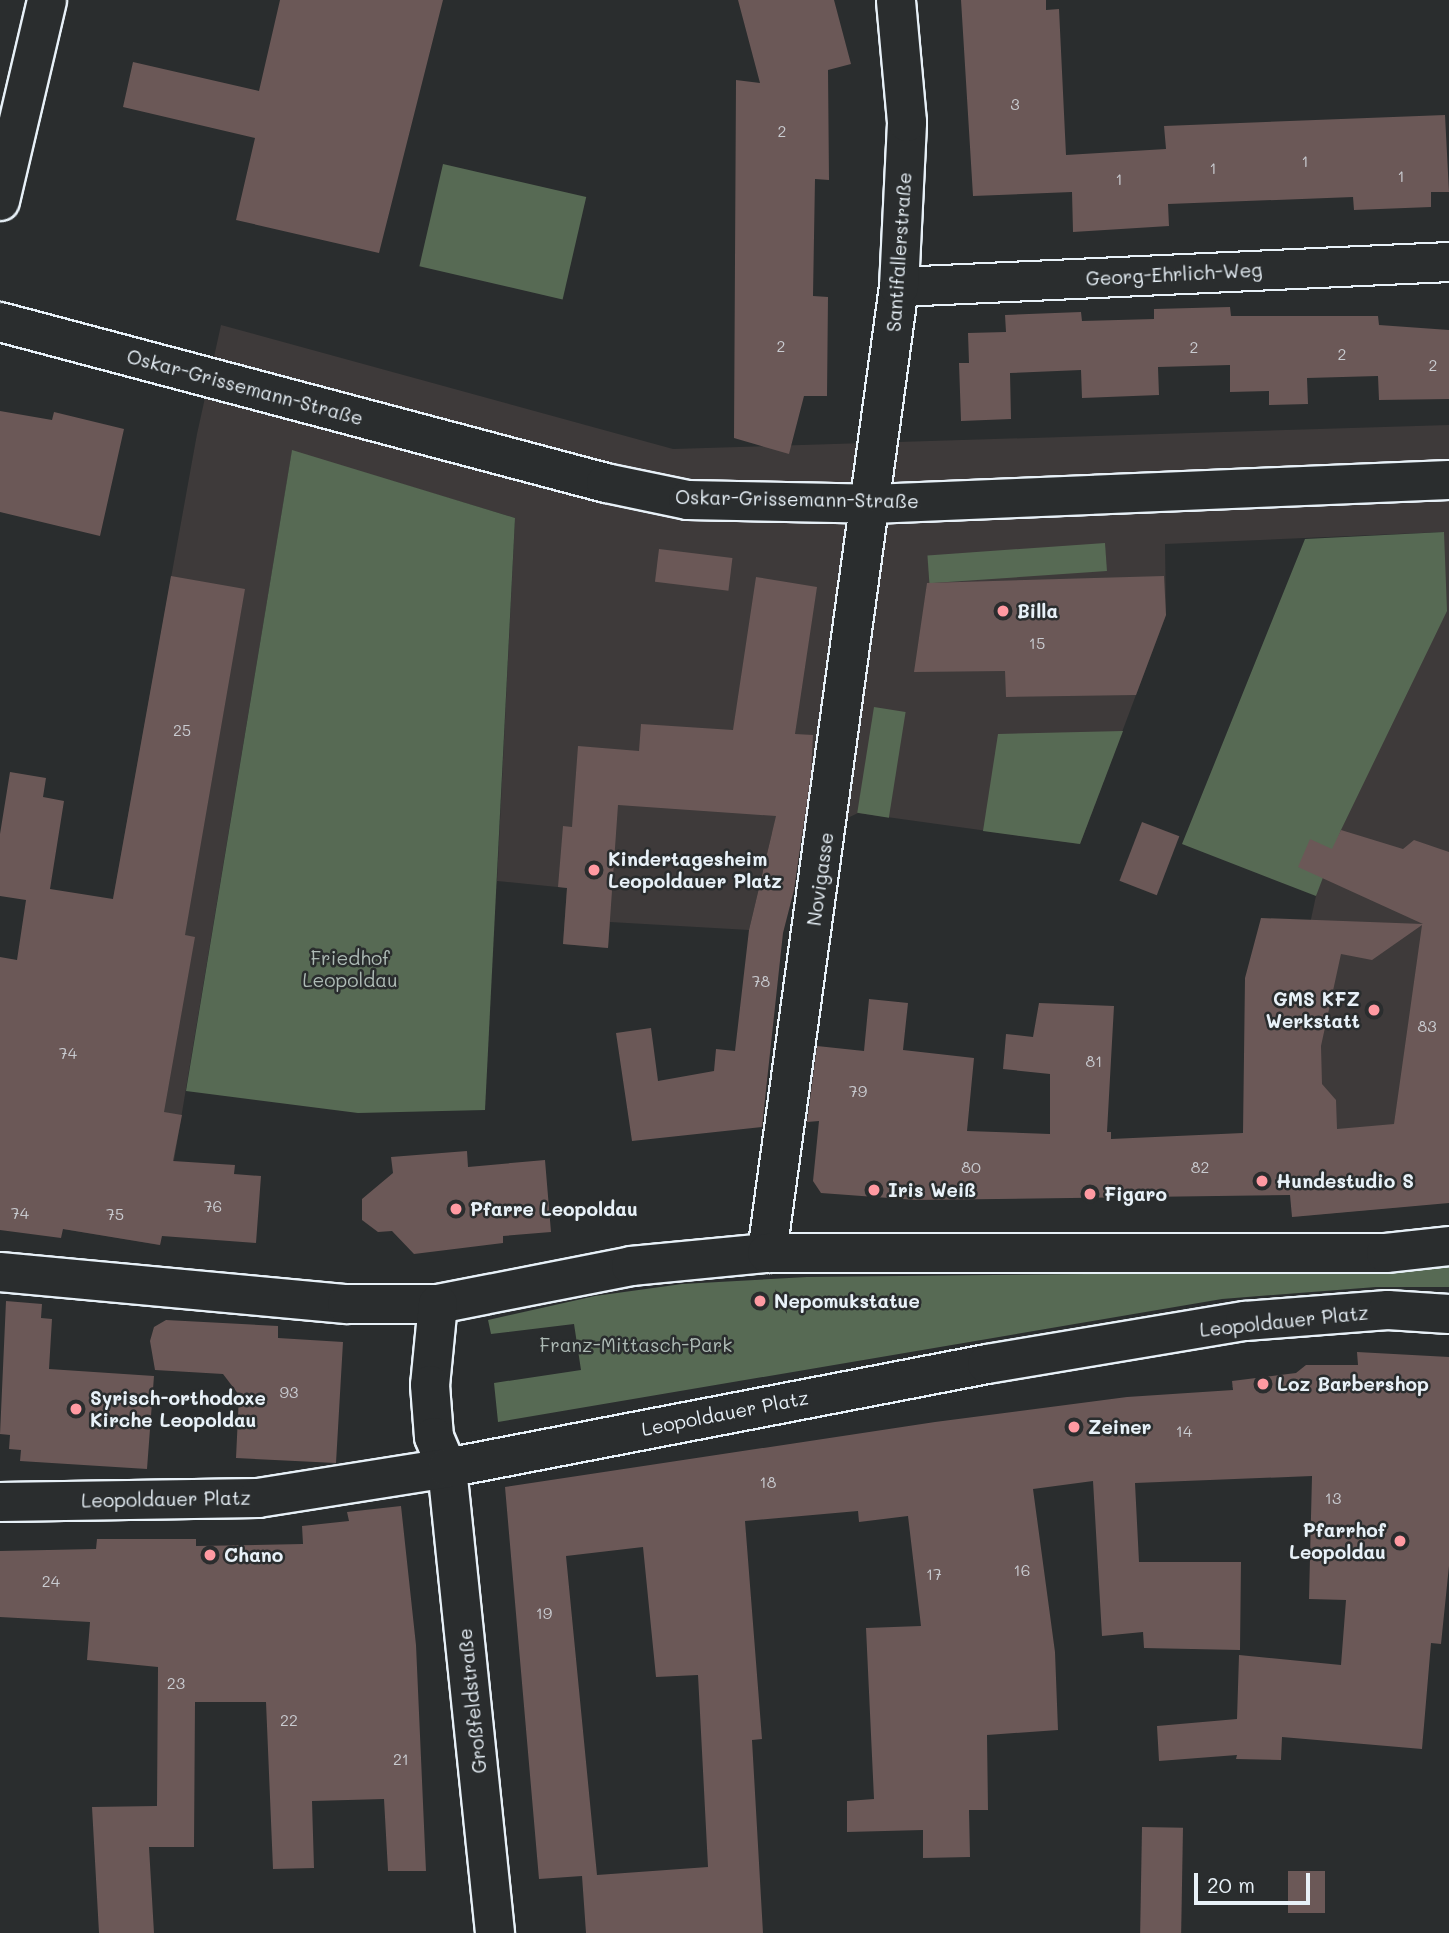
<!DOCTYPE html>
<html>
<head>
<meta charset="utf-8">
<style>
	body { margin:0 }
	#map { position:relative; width:1449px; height:1933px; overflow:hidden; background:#2a2d2e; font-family:Mali,sans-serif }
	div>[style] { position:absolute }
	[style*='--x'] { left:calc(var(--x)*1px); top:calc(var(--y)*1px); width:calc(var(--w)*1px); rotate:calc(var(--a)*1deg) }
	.built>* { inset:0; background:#3e3a3a }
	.green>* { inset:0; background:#576a54; transform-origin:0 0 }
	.building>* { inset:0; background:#6b5857; transform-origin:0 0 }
	.roads { filter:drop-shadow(2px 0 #e8f1f8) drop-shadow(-2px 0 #e8f1f8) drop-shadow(0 2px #e8f1f8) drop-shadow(0 -2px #e8f1f8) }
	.minor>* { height:38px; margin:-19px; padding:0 19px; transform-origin:19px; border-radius:19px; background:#2a2d2e }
	.dots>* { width:19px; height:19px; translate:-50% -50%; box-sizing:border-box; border:4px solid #2a2d2e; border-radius:50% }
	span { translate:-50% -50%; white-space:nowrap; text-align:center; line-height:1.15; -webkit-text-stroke:5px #2a2d2e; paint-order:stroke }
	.number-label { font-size:16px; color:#c9cbd0 }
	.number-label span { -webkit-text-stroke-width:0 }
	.street-label { font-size:19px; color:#e8f1f8 }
	.poi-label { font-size:19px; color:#e8f1f8; font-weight:700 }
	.left { translate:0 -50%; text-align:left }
	.right { translate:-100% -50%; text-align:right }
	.park-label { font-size:19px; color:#aebbb6 }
	.scale { position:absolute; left:1194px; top:1873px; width:116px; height:32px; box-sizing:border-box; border:4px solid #e8f1f8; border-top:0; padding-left:9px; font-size:21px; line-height:24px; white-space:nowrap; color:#e8f1f8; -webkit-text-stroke:5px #2a2d2e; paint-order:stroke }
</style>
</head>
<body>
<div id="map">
	<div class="built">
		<div style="clip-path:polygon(221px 325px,673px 449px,1449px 425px,1449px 1020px,1432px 1204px,1292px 1217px,1292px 1008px,1320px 877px,1444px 532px,1165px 544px,1166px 615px,1080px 844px,858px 813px,808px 837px,772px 833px,749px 930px,610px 922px,608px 948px,563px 944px,567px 888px,497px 881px,515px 518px,292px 451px,160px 1245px,63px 1229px,113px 899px,197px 434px)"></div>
	</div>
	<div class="green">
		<div style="left:443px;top:164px;width:147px;height:105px;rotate:13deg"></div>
		<div style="clip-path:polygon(292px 450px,515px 518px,485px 1110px,358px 1113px,186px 1091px)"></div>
		<div style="clip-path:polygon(1444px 532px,1447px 611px,1341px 830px,1316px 896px,1182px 844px,1305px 539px)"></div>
		<div style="left:1105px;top:543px;width:28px;height:178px;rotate:86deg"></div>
		<div style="left:874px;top:707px;width:32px;height:107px;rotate:9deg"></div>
		<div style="clip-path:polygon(1123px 731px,1080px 844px,983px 831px,998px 734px)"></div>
		<div style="clip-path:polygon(1449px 1263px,1449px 1287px,1376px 1287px,1222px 1299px,498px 1422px,494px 1383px,581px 1370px,574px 1324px,491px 1334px,488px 1320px,595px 1296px,682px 1284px,807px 1277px,1374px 1271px)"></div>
	</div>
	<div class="building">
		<div style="clip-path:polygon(280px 0,443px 0,379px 253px,236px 220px,255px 138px,123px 107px,133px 62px,259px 91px)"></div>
		<div style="clip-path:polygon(738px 0,834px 0,851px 64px,828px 70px,829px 180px,815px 179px,813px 296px,828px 297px,827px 396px,804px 396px,789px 454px,734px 438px,736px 80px,760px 83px)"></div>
		<div style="clip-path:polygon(961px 0,1046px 0,1046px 10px,1059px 9px,1066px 155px,1166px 149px,1164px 126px,1445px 115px,1449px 192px,1431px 192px,1431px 207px,1354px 210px,1353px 197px,1168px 204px,1169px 226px,1073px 232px,1072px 192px,973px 196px)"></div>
		<div style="clip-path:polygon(1230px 307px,1231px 316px,1378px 316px,1379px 325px,1449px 330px,1449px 399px,1379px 400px,1378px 376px,1307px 378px,1308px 404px,1269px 405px,1269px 391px,1230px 392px,1230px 365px,1158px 367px,1159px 395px,1082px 398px,1081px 370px,1010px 373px,1011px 419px,961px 421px,959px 363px,969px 363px,968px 333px,1006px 332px,1005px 315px,1081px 312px,1082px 321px,1154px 319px,1154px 309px)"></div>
		<div style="clip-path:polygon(0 411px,52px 420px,54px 412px,124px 429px,100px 536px,0 512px)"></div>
		<div style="left:659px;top:549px;width:74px;height:33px;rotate:7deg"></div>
		<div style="clip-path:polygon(171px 576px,245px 589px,185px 935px,195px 937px,164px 1112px,182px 1115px,173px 1161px,235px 1165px,234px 1174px,261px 1176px,256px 1243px,162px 1236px,160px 1245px,63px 1229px,61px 1238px,0 1230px,0 957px,17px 960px,26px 900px,0 896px,0 834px,10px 772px,46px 778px,43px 797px,64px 801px,50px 889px,113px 899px)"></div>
		<div style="clip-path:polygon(1164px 576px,1166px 615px,1136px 695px,1006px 697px,1005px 671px,914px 672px,927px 583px)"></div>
		<div style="clip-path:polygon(756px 577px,817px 587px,795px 734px,813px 735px,811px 773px,794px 890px,783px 933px,762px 1127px,632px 1141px,616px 1033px,651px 1028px,658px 1081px,714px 1071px,716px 1049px,735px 1051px,749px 930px,776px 816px,618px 805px,608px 948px,563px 944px,567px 888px,558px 887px,563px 826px,572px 827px,578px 746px,639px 751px,641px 724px,733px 730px)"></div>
		<div style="left:1142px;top:822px;width:40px;height:63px;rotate:21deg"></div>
		<div style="clip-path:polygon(evenodd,1341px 830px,1403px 849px,1414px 840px,1449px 852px,1449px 1203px,1292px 1217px,1290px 1195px,916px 1200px,821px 1193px,813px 1181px,819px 1121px,807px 1122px,817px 1046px,864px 1051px,869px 999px,908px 1003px,903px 1050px,974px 1058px,967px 1131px,1050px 1134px,1050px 1074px,1003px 1069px,1006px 1034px,1033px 1037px,1039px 1003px,1114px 1006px,1107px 1132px,1111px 1132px,1111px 1139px,1243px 1133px,1245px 978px,1261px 918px,1423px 924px,1298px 867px,1310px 839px,1332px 849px,1341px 830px,1422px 925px,1394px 1124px,1337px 1129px,1336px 1100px,1322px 1084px,1321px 1046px,1341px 954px,1372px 960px,1422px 925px)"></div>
		<div style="clip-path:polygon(467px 1151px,468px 1167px,545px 1160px,551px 1232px,503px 1236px,503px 1243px,414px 1254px,392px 1231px,378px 1232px,362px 1220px,362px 1199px,393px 1173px,391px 1157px)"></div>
		<div style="clip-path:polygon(6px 1301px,42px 1304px,41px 1318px,52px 1319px,49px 1369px,154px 1376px,147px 1469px,20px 1461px,21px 1450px,9px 1449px,10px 1435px,0 1434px)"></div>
		<div style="clip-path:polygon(166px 1320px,278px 1326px,278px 1338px,343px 1342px,336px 1463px,236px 1458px,239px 1395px,223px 1374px,155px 1370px,150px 1341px,154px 1327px)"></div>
		<div style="clip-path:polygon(evenodd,1357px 1352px,1449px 1357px,1449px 1566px,1441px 1644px,1431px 1643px,1422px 1749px,1282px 1737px,1281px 1760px,1236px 1759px,1237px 1755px,1159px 1761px,1157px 1726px,1237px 1719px,1239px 1655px,1341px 1665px,1346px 1600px,1309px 1599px,1312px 1476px,1135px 1483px,1139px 1562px,1241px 1562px,1240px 1650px,1144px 1648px,1143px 1632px,1102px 1636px,1093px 1481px,1033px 1489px,1055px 1652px,1058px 1730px,987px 1735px,988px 1810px,969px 1810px,970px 1857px,923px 1858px,923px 1830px,847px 1832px,847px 1801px,874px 1799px,866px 1628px,921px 1626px,908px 1516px,859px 1522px,858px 1511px,745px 1521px,762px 1739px,752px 1740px,763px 1933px,586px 1933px,582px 1876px,539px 1879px,505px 1487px,935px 1422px,1127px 1397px,1233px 1390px,1232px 1381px,1296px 1373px,1306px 1365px,1358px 1365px,1357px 1352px,643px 1547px,656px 1677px,698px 1675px,708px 1867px,597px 1875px,566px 1556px,643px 1547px)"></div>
		<div style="clip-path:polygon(401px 1506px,416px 1645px,426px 1871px,388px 1871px,384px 1799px,312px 1801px,314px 1868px,273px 1869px,266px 1702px,195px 1702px,194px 1847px,149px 1847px,154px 1933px,99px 1933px,92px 1807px,157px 1806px,158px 1667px,87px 1660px,90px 1622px,0 1617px,0 1551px,96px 1549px,97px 1539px,196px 1539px,196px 1546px,303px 1544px,302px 1526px,349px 1521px,347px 1512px)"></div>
		<div style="left:1142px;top:1827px;width:41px;height:106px;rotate:1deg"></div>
		<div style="left:1288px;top:1871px;width:37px;height:42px"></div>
	</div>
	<div class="roads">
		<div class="minor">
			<div style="--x:0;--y:201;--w:206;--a:-76.8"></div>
			<div style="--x:899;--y:287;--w:551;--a:-2.6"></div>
			<div style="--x:0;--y:322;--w:627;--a:14.88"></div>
			<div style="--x:606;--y:483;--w:84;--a:11.7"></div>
			<div style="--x:688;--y:500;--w:184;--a:1.2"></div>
			<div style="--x:872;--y:504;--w:577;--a:-2.38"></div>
			<div style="--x:767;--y:1253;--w:975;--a:-82.22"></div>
			<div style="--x:899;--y:287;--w:165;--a:-87.2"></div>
			<div style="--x:907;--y:122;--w:122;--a:-95.2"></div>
			<div style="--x:0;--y:1272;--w:348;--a:5.3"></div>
			<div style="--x:347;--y:1304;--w:91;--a:0"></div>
			<div style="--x:438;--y:1304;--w:197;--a:-11.1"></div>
			<div style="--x:631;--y:1266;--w:137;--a:-5.5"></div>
			<div style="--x:767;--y:1253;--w:619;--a:0"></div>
			<div style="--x:1386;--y:1253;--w:63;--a:-6.3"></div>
			<div style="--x:438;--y:1304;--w:81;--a:95.6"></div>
			<div style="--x:430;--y:1385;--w:52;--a:85.6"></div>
			<div style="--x:434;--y:1437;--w:34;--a:67"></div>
			<div style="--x:447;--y:1468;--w:467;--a:84.1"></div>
			<div style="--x:0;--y:1502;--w:258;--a:-0.9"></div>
			<div style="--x:258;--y:1498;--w:191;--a:-9"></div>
			<div style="--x:447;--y:1468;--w:550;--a:-10.9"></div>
			<div style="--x:987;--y:1364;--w:262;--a:-9.5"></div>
			<div style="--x:1245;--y:1321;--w:143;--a:-4.4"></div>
			<div style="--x:1388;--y:1310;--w:61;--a:3.8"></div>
		</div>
	</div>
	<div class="dots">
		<div style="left:1003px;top:611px;background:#ff9aa2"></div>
		<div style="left:594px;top:870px;background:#ff9aa2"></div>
		<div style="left:1374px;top:1010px;background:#ff9aa2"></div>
		<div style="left:1262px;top:1181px;background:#ff9aa2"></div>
		<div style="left:874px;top:1190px;background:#ff9aa2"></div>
		<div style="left:1090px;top:1194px;background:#ff9aa2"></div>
		<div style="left:456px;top:1209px;background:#ff9aa2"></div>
		<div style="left:760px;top:1301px;background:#ff9aa2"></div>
		<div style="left:1263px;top:1384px;background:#ff9aa2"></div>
		<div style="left:76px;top:1409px;background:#ff9aa2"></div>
		<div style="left:1074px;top:1427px;background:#ff9aa2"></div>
		<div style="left:1400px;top:1541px;background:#ff9aa2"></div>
		<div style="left:210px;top:1555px;background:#ff9aa2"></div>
	</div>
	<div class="number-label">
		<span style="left:1015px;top:104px">3</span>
		<span style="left:782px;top:131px">2</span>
		<span style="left:1305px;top:161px">1</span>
		<span style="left:1213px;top:168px">1</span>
		<span style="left:1401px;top:176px">1</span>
		<span style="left:1119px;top:179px">1</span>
		<span style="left:781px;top:346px">2</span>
		<span style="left:1194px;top:347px">2</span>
		<span style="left:1342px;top:354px">2</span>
		<span style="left:1433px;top:365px">2</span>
		<span style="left:1037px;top:643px">15</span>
		<span style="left:182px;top:730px">25</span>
		<span style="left:761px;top:981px">78</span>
		<span style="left:1427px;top:1026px">83</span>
		<span style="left:68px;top:1053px">74</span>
		<span style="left:1094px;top:1061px">81</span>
		<span style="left:858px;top:1091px">79</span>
		<span style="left:971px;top:1167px">80</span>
		<span style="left:1200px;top:1167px">82</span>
		<span style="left:213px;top:1206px">76</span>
		<span style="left:20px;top:1213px">74</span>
		<span style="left:115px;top:1214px">75</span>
		<span style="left:289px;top:1392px">93</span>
		<span style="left:1184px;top:1431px">14</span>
		<span style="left:768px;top:1482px">18</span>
		<span style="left:1333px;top:1498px">13</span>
		<span style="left:1022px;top:1570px">16</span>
		<span style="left:934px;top:1574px">17</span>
		<span style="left:51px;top:1581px">24</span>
		<span style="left:544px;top:1613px">19</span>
		<span style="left:176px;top:1683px">23</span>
		<span style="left:289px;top:1720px">22</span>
		<span style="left:401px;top:1759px">21</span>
	</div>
	<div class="street-label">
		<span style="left:899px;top:252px;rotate:-86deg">Santifallerstraße</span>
		<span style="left:1174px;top:274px;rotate:-3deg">Georg-Ehrlich-Weg</span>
		<span style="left:245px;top:387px;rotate:15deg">Oskar-Grissemann-Straße</span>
		<span style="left:797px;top:499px;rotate:1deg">Oskar-Grissemann-Straße</span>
		<span style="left:820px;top:879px;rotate:-82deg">Novigasse</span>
		<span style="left:1284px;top:1321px;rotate:-6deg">Leopoldauer Platz</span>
		<span style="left:725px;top:1413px;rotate:-11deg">Leopoldauer Platz</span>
		<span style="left:166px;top:1499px;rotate:-1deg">Leopoldauer Platz</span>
		<span style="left:472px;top:1701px;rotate:-96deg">Großfeldstraße</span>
	</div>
	<div class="poi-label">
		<span class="left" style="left:1017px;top:611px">Billa</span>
		<span class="left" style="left:608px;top:870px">Kindertagesheim<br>Leopoldauer Platz</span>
		<span class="right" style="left:1360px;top:1010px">GMS KFZ<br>Werkstatt</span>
		<span class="left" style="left:1276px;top:1181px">Hundestudio S</span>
		<span class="left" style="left:888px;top:1190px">Iris Weiß</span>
		<span class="left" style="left:1104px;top:1194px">Figaro</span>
		<span class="left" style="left:470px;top:1209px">Pfarre Leopoldau</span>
		<span class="left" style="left:774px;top:1301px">Nepomukstatue</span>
		<span class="left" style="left:1277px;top:1384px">Loz Barbershop</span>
		<span class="left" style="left:90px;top:1409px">Syrisch-orthodoxe<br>Kirche Leopoldau</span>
		<span class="left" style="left:1088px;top:1427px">Zeiner</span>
		<span class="right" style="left:1386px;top:1541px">Pfarrhof<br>Leopoldau</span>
		<span class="left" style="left:224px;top:1555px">Chano</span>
	</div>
	<div class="park-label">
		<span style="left:350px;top:969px">Friedhof<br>Leopoldau</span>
		<span style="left:636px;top:1345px">Franz-Mittasch-Park</span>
	</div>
	<div class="scale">20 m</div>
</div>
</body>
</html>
